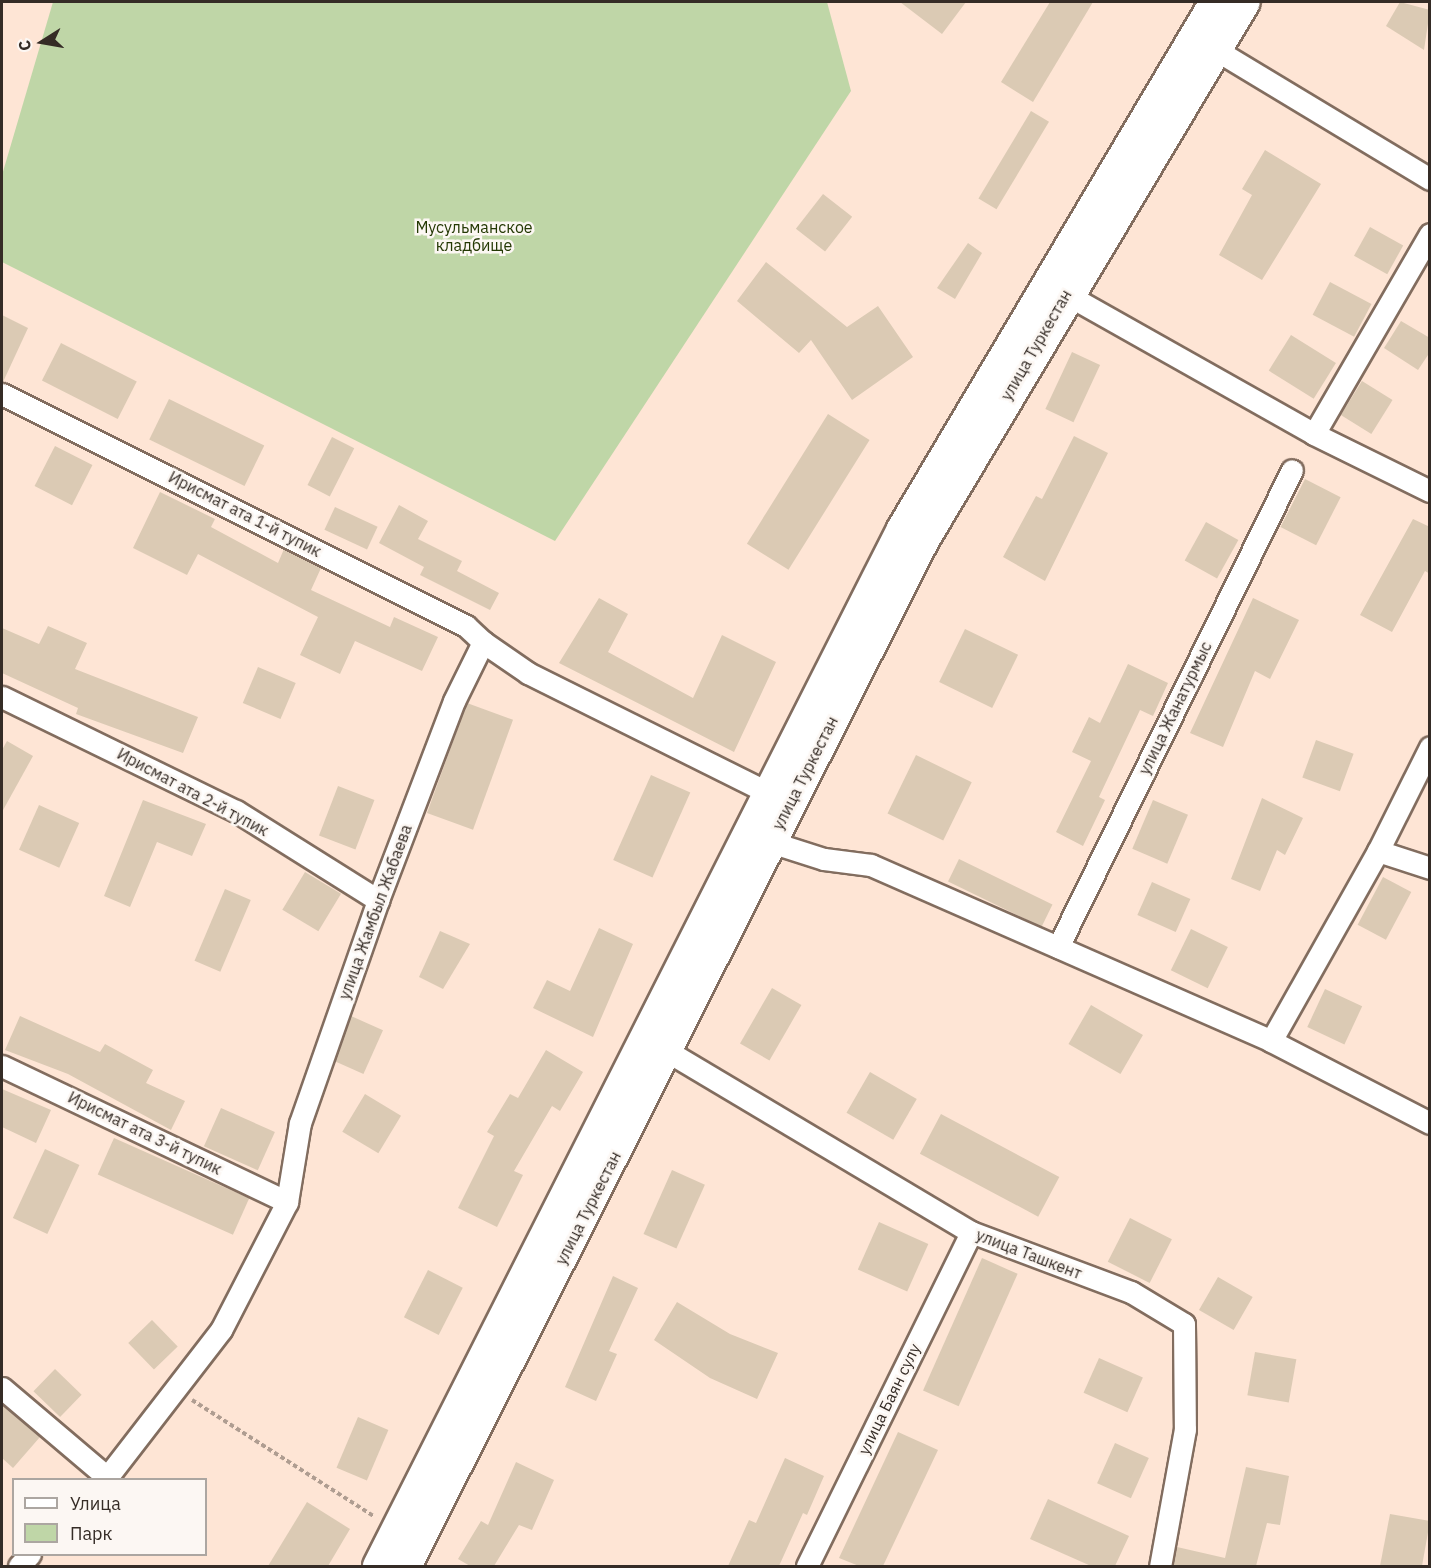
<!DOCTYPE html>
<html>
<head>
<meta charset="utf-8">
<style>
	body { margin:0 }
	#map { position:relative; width:1431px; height:1568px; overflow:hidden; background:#fee5d5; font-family:"IBM Plex Sans",sans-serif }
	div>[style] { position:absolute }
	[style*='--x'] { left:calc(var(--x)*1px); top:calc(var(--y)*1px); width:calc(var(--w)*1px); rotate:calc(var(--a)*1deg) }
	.green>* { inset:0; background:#bfd6a7 }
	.building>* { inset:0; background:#dbcab4; transform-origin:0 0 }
	.path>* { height:4px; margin-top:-2px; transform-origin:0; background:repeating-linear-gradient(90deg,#af9d91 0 4.5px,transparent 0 7.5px) }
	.roads { filter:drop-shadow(2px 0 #826d5f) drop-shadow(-2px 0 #826d5f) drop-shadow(0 2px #826d5f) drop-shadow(0 -2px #826d5f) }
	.minor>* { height:21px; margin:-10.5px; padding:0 10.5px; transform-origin:10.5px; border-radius:10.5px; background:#fff }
	.highway>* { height:30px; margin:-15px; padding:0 15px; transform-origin:15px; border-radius:15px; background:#fff }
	span { translate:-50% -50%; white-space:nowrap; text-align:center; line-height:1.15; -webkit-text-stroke:5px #fcf7f3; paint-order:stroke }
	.park-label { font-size:16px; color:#243904 }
	.street-label { font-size:16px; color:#352c26 }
	.frame { position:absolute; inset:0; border:3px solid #352c26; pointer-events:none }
	.legend { position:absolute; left:12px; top:1478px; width:195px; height:78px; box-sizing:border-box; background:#fcf7f3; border:2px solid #aca6a1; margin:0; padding:8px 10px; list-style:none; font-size:18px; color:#352c26 }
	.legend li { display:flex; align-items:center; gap:12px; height:30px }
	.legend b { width:30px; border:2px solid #aca6a1 }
	.north { position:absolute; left:12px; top:12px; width:60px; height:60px; -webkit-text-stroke:4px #fcf7f3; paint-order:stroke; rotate:259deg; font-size:16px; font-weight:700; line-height:24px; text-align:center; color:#352c26 }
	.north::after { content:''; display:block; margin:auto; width:21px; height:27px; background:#352c26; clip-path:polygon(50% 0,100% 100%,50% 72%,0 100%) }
</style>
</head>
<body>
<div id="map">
	<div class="green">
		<div style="clip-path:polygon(53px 2px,827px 2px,851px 91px,555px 541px,2px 262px,2px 175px)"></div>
	</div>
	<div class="building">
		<div style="clip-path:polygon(900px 2px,966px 2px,942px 34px)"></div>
		<div style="clip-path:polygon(1050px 2px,1093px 2px,1033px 102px,1001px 82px)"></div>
		<div style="clip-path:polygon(1400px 2px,1430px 10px,1424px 50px,1386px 26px)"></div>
		<div style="left:1031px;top:111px;width:21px;height:102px;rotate:31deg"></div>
		<div style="clip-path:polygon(1265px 150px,1321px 184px,1262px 280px,1219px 255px,1252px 195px,1242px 189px)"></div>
		<div style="left:823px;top:194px;width:37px;height:44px;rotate:38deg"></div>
		<div style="left:1370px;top:227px;width:38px;height:33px;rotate:29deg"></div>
		<div style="clip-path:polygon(968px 243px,982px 253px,955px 299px,937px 288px)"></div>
		<div style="clip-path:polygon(766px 262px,847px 327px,878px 306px,913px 357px,852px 400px,811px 340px,799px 353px,737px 301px)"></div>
		<div style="left:1330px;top:282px;width:47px;height:37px;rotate:28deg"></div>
		<div style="clip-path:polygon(2px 315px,28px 328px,3px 382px,2px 381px)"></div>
		<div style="clip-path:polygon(1401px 321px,1430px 338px,1430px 352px,1418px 370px,1384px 348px)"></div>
		<div style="left:1291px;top:335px;width:53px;height:42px;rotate:32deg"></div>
		<div style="left:61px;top:343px;width:85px;height:42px;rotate:27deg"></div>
		<div style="left:1072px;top:352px;width:31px;height:63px;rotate:25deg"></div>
		<div style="left:1362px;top:381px;width:36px;height:40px;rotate:32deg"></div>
		<div style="left:169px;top:399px;width:106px;height:45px;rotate:26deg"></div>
		<div style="left:828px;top:414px;width:49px;height:153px;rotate:32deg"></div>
		<div style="clip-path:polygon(1074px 436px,1108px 453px,1045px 581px,1003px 557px,1036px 496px,1042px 499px)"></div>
		<div style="left:332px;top:437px;width:25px;height:54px;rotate:27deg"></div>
		<div style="left:55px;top:446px;width:42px;height:45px;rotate:27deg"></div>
		<div style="left:1305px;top:479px;width:40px;height:54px;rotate:27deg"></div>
		<div style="clip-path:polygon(160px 492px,215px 519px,211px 527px,278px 563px,284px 549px,321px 568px,311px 590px,390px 627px,394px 617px,438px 637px,422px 671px,355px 641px,340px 674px,300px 655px,318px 617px,198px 554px,187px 575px,133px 548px)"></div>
		<div style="clip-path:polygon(399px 505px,428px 521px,418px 539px,462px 561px,457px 571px,499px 593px,490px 610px,420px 575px,424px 567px,379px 543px)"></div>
		<div style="left:335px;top:507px;width:47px;height:25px;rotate:25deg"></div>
		<div style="clip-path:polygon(1413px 519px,1430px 527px,1430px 574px,1425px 571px,1392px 632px,1360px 615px)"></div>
		<div style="left:1206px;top:522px;width:37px;height:44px;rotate:29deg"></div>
		<div style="clip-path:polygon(599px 598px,628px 614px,608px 652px,693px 698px,722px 635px,776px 662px,734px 752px,559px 663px)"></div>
		<div style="clip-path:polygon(1253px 598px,1299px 620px,1270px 679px,1255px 671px,1223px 747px,1190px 733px)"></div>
		<div style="clip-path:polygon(48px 626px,87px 643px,75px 669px,198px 717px,183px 753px,76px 714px,78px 708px,2px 673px,2px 628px,39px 644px)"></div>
		<div style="left:965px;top:629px;width:59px;height:59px;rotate:26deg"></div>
		<div style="clip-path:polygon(1128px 664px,1168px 683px,1153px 716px,1140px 710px,1099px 797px,1105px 800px,1083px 846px,1056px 832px,1091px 761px,1072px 752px,1089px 717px,1100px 723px)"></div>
		<div style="left:258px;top:667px;width:41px;height:39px;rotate:23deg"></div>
		<div style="left:467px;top:703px;width:49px;height:117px;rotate:20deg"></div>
		<div style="left:1316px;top:740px;width:40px;height:40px;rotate:20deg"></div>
		<div style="clip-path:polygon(7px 741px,33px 756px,2px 812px,2px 750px)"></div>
		<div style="left:916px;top:755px;width:62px;height:65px;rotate:26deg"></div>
		<div style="left:651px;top:775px;width:43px;height:93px;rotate:24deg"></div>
		<div style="left:338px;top:786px;width:39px;height:53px;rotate:21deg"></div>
		<div style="clip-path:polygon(1262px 798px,1303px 818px,1285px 855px,1277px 850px,1260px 891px,1231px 879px)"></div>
		<div style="clip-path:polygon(143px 800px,206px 824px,192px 856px,157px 842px,130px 907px,104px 896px)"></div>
		<div style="left:1153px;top:800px;width:38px;height:53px;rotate:23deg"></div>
		<div style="left:39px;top:805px;width:44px;height:49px;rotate:24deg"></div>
		<div style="left:959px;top:859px;width:104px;height:25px;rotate:26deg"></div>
		<div style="left:305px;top:872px;width:42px;height:44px;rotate:31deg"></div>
		<div style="left:1383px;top:877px;width:32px;height:54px;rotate:28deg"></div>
		<div style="left:1152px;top:882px;width:42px;height:36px;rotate:24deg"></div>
		<div style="left:225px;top:889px;width:28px;height:78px;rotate:23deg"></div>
		<div style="clip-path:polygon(599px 928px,633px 944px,593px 1037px,533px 1008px,547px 980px,570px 991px)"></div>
		<div style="left:1191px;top:929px;width:41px;height:46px;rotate:26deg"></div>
		<div style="clip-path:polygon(440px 931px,470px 944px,443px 989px,419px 977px)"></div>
		<div style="left:772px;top:988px;width:34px;height:64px;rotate:30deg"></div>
		<div style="left:1325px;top:989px;width:41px;height:42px;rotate:25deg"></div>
		<div style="left:1091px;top:1005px;width:60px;height:45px;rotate:30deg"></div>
		<div style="clip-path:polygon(20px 1016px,100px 1052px,105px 1044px,153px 1070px,146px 1083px,185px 1101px,171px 1130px,68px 1074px,5px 1050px)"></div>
		<div style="left:351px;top:1016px;width:35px;height:48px;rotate:24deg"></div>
		<div style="clip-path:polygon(546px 1050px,583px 1072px,560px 1111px,552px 1106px,514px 1171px,523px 1175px,497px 1227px,458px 1208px,494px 1136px,487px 1132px,510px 1094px,518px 1098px)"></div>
		<div style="left:870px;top:1072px;width:54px;height:47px;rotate:30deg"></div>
		<div style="clip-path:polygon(2px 1089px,51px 1110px,36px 1143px,2px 1127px)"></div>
		<div style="left:365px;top:1094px;width:42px;height:44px;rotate:31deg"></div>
		<div style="left:221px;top:1108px;width:59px;height:42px;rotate:24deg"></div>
		<div style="left:941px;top:1114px;width:134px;height:45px;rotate:28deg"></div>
		<div style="left:114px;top:1138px;width:148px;height:40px;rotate:24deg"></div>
		<div style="left:45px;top:1149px;width:38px;height:76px;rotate:25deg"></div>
		<div style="left:672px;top:1170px;width:36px;height:70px;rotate:24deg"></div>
		<div style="left:1130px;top:1218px;width:47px;height:49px;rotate:27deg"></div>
		<div style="left:879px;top:1222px;width:54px;height:52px;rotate:24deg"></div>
		<div style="left:982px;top:1258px;width:39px;height:145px;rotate:24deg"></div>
		<div style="left:428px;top:1270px;width:39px;height:53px;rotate:27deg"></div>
		<div style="clip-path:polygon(613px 1276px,638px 1288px,609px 1351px,617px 1354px,596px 1401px,565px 1387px)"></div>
		<div style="left:1218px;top:1277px;width:40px;height:38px;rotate:30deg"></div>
		<div style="clip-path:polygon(677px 1302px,730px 1334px,778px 1353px,757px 1399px,710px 1378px,654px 1340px)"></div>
		<div style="left:152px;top:1320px;width:37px;height:33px;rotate:46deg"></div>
		<div style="left:1255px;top:1352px;width:42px;height:44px;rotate:10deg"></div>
		<div style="left:1099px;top:1358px;width:48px;height:38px;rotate:24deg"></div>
		<div style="left:55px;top:1369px;width:37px;height:31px;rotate:44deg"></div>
		<div style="clip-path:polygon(2px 1404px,40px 1437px,13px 1468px,2px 1458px)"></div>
		<div style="left:358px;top:1417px;width:33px;height:55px;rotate:23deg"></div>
		<div style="clip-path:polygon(898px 1432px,938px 1450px,883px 1566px,859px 1566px,839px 1558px)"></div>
		<div style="left:1115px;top:1443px;width:37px;height:44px;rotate:24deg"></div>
		<div style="clip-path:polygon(785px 1458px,824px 1476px,807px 1515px,803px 1513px,779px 1566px,728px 1566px,749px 1520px,756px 1523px)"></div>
		<div style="clip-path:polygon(516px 1462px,554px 1480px,532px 1530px,519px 1525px,494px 1566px,470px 1566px,458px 1559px,481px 1521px,488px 1525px)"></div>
		<div style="clip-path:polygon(1246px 1467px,1289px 1476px,1280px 1525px,1267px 1523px,1256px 1566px,1173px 1566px,1177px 1547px,1225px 1558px)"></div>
		<div style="clip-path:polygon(1048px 1499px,1129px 1536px,1115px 1566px,1091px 1566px,1030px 1539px)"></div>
		<div style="clip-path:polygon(307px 1502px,350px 1529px,328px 1566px,268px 1566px)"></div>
		<div style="clip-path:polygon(1390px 1514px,1430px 1521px,1422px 1566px,1380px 1566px)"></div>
	</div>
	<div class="path">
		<div style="--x:192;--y:1400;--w:217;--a:32.6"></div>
	</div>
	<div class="roads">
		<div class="minor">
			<div style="--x:1216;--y:50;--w:250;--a:31.1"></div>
			<div style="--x:1066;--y:294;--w:285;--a:29.4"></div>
			<div style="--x:1314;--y:434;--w:129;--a:26.2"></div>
			<div style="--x:2;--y:394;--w:519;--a:26.57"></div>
			<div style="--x:466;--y:626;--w:23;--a:43"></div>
			<div style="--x:1314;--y:434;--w:231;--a:-59.9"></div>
			<div style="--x:2;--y:697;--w:260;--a:26"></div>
			<div style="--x:236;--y:811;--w:168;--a:32.1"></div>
			<div style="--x:758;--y:838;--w:69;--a:17.7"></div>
			<div style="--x:824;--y:859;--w:47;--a:7.3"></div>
			<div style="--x:871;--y:865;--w:437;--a:23.7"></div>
			<div style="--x:1271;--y:1041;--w:179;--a:27.3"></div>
			<div style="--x:1378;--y:851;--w:55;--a:18.1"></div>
			<div style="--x:1058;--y:947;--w:531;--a:-63.87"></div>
			<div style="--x:1271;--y:1041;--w:218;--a:-60.6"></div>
			<div style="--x:1378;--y:851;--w:116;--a:-63.4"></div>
			<div style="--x:667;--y:1051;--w:354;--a:30.8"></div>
			<div style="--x:971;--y:1232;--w:171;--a:20.6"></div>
			<div style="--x:1131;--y:1292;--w:62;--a:31.1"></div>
			<div style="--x:1184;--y:1324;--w:105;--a:89.5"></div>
			<div style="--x:1185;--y:1429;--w:139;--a:100.3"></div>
			<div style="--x:2;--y:1066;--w:316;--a:25.5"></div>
			<div style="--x:2;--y:1388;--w:138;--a:40.3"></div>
			<div style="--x:105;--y:1480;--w:190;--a:-52.3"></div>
			<div style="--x:221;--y:1330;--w:144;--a:-62.7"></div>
			<div style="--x:287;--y:1202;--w:80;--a:-80.7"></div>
			<div style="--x:300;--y:1123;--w:236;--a:-70.7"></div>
			<div style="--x:378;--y:900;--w:213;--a:-69.1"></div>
			<div style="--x:454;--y:701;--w:66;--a:-63.8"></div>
			<div style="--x:483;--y:642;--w:55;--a:34.6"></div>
			<div style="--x:528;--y:673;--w:283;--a:26.5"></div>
			<div style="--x:19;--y:1566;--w:16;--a:-47"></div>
			<div style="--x:807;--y:1566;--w:372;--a:-63.8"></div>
		</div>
		<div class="highway">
			<div style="--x:378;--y:1566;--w:1162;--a:-63.19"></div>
			<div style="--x:902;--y:529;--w:613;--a:-59.29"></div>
			<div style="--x:406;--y:1566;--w:1149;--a:-63.21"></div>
			<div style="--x:924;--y:540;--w:626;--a:-59.18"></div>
		</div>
	</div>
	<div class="park-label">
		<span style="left:474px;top:236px">Мусульманское<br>кладбище</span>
	</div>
	<div class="street-label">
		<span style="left:1036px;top:345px;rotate:-60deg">улица Туркестан</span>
		<span style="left:245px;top:514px;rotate:27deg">Ирисмат ата 1-й тупик</span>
		<span style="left:1175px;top:708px;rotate:-64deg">улица Жанатурмыс</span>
		<span style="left:805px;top:773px;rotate:-63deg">улица Туркестан</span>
		<span style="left:193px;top:792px;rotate:28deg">Ирисмат ата 2-й тупик</span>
		<span style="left:375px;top:912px;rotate:-70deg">улица Жамбыл Жабаева</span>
		<span style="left:145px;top:1133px;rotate:26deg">Ирисмат ата 3-й тупик</span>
		<span style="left:588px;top:1208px;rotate:-63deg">улица Туркестан</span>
		<span style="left:1029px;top:1254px;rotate:21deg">улица Ташкент</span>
		<span style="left:889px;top:1399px;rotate:-64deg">улица Баян сулу</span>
	</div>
	<div class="frame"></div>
	<ul class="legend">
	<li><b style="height:8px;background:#fff"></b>Улица</li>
	<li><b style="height:16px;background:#bfd6a7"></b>Парк</li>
	</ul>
	<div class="north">С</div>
</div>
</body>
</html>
